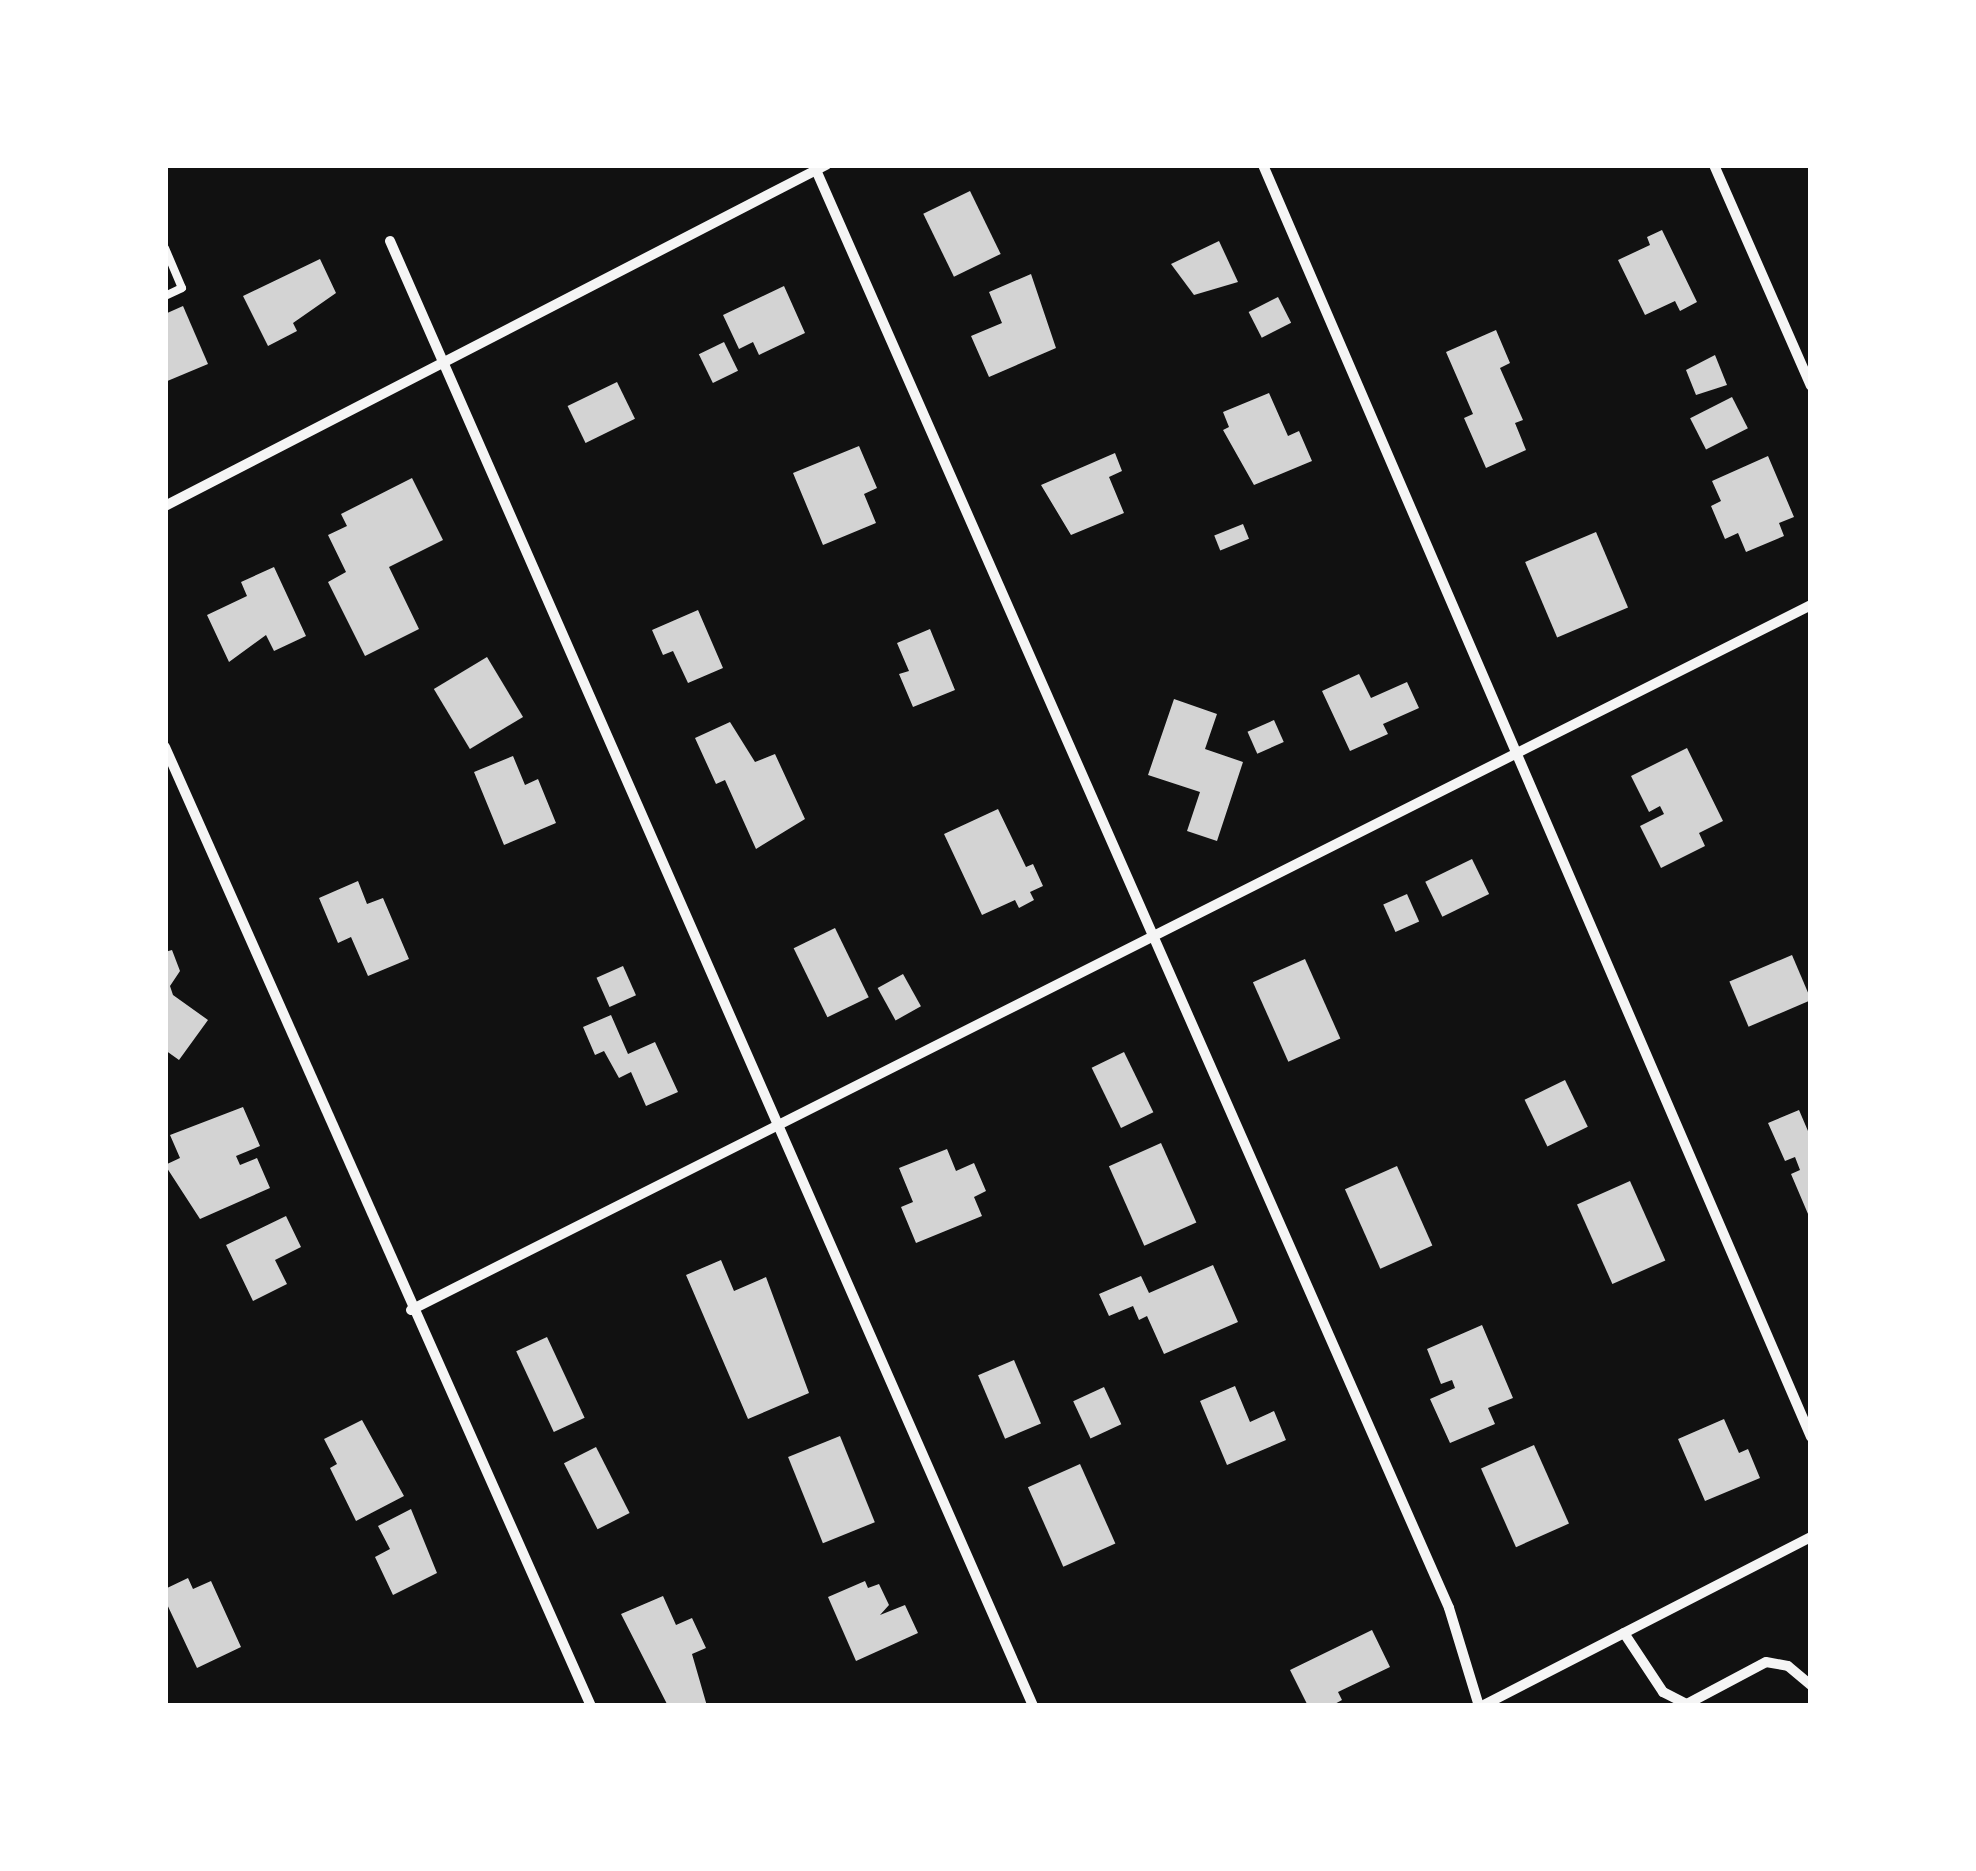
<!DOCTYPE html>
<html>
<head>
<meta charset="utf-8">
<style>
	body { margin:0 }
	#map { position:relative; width:1976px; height:1871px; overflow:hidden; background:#111; font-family:Lato,sans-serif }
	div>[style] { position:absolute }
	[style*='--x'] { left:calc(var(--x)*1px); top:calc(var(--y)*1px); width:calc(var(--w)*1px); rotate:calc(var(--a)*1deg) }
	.building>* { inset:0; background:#d3d3d3; transform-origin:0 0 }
	.service>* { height:8px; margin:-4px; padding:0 4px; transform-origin:4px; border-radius:4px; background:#f5f5f5 }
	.minor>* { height:10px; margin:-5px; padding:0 5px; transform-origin:5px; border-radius:5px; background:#f5f5f5 }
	span { translate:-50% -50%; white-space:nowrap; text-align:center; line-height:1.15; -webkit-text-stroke:10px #fff; paint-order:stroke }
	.frame { position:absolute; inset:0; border:168px solid #fff; pointer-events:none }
</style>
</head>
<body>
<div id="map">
	<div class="building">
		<div style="left:970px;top:191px;width:70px;height:52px;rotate:64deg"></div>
		<div style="clip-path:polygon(1662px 230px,1697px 302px,1680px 311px,1675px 301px,1645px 315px,1618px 260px,1650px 245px,1647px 237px)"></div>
		<div style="clip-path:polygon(1219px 241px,1238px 282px,1194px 295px,1171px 264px)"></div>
		<div style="clip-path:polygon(320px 259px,336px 293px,293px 323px,297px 331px,268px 346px,243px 296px)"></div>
		<div style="clip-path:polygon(1031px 274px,1056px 348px,989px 377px,971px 336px,1002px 323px,989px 292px)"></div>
		<div style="clip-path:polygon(784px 286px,805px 333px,759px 355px,753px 342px,739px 349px,723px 315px)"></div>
		<div style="left:1278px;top:297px;width:29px;height:33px;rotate:63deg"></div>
		<div style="clip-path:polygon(183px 306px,208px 364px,165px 382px,165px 314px)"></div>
		<div style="clip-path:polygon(1496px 330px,1510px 363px,1500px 368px,1523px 420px,1515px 423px,1526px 450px,1486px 468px,1464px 418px,1473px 414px,1446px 352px)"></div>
		<div style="left:724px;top:342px;width:32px;height:28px;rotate:64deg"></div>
		<div style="clip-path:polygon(1715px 355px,1727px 385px,1696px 395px,1686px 370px)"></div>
		<div style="left:617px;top:382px;width:41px;height:55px;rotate:64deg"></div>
		<div style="clip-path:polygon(1269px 393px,1288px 436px,1299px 431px,1312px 461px,1254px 485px,1223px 430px,1229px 427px,1223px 412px)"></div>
		<div style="left:1732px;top:397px;width:35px;height:47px;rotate:63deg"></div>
		<div style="clip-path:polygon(859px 446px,877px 488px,864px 494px,876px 523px,823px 545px,793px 473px)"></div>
		<div style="clip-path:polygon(1115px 453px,1122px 471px,1109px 477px,1124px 513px,1071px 535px,1041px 485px)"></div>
		<div style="clip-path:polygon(1768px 456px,1794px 517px,1779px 523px,1784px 536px,1746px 552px,1738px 533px,1725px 539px,1711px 506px,1721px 501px,1712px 481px)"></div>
		<div style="clip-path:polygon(412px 478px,443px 540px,389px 567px,419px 629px,365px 656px,328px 582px,346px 572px,328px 535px,347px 526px,341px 514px)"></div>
		<div style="left:1243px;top:524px;width:16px;height:31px;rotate:68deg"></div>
		<div style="left:1596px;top:532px;width:82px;height:77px;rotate:67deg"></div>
		<div style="clip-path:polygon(274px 567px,306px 636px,274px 651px,266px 635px,229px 662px,207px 615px,247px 596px,241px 582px)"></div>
		<div style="clip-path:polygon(698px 610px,723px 668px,688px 683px,673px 651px,663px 655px,652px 630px)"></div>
		<div style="clip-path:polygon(930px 629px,955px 690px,913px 707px,899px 674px,909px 671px,897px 643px)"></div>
		<div style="left:487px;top:657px;width:70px;height:62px;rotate:59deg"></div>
		<div style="clip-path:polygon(1359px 674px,1371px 698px,1407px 682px,1419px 708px,1383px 724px,1388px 734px,1350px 751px,1322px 691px)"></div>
		<div style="clip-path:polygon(1174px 699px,1217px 714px,1205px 749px,1243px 762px,1217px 841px,1187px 831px,1200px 792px,1148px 775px)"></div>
		<div style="left:1274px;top:720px;width:24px;height:29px;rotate:66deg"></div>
		<div style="clip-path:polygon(730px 722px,755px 762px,775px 754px,805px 819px,756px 849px,725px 780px,716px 784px,695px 738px)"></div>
		<div style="clip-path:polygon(1687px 748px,1723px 821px,1699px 833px,1705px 846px,1661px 868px,1640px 826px,1664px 814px,1660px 806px,1649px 812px,1631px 776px)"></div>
		<div style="clip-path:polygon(513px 756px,525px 785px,538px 779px,556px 823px,504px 845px,474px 772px)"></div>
		<div style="clip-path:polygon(998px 809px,1026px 867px,1033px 864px,1043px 886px,1030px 892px,1034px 900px,1019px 908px,1015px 900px,982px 915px,944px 834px)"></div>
		<div style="left:1472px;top:859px;width:39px;height:52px;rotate:64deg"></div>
		<div style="clip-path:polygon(358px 881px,367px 904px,383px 898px,409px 959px,368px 976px,351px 937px,338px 943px,319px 898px)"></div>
		<div style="left:1407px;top:894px;width:30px;height:26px;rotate:66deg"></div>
		<div style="left:835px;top:928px;width:77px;height:46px;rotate:64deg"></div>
		<div style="clip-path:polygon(172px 950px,180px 971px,170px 986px,173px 995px,208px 1020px,179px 1060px,165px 1050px,165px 952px)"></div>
		<div style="left:1792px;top:955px;width:49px;height:68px;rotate:67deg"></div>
		<div style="left:1305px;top:959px;width:87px;height:57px;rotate:66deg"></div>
		<div style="left:623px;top:966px;width:32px;height:29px;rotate:66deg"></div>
		<div style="left:903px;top:974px;width:37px;height:29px;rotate:61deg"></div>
		<div style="clip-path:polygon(611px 1015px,628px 1054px,655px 1042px,678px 1092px,646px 1106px,631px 1072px,619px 1078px,604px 1051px,595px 1055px,583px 1027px)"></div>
		<div style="left:1124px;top:1052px;width:67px;height:36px;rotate:64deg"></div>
		<div style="left:1565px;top:1080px;width:52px;height:45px;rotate:64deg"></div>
		<div style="clip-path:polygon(243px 1107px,260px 1146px,236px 1156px,240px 1165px,257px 1158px,270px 1188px,200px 1219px,165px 1165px,180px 1158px,170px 1135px)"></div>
		<div style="clip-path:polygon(1799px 1110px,1811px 1138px,1811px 1221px,1791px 1174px,1800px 1170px,1795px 1157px,1785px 1161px,1768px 1123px)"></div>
		<div style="left:1161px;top:1143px;width:87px;height:57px;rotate:66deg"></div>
		<div style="clip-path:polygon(947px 1149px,956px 1171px,974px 1163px,986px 1191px,974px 1197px,982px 1216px,916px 1243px,901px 1207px,913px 1202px,899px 1168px)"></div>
		<div style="left:1397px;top:1166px;width:87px;height:57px;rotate:66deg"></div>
		<div style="left:1630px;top:1181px;width:87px;height:58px;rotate:66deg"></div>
		<div style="clip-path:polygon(286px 1216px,301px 1247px,275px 1260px,287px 1284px,253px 1301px,226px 1245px)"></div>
		<div style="clip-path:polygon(721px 1260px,734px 1291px,766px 1277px,809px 1393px,748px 1419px,686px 1275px)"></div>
		<div style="clip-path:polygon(1213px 1265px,1238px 1322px,1164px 1354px,1147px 1316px,1139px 1320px,1133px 1306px,1109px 1316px,1099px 1294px,1141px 1276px,1149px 1293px)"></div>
		<div style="clip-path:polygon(1482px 1325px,1513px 1398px,1488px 1408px,1495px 1424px,1450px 1443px,1430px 1399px,1455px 1388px,1452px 1380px,1441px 1384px,1427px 1349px)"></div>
		<div style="left:547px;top:1337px;width:89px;height:34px;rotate:65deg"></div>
		<div style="left:1014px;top:1360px;width:69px;height:39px;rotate:67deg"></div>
		<div style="clip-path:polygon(1235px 1386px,1250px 1422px,1274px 1411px,1286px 1440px,1227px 1465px,1200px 1401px)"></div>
		<div style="left:1104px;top:1387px;width:41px;height:34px;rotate:65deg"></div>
		<div style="clip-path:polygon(1724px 1419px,1739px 1453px,1748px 1449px,1760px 1478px,1705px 1501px,1678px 1439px)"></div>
		<div style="clip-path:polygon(362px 1420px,404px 1496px,356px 1521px,330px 1468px,337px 1464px,324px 1439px)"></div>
		<div style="left:840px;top:1436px;width:93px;height:56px;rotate:68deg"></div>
		<div style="left:1534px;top:1445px;width:86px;height:58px;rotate:66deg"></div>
		<div style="left:596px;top:1447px;width:74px;height:36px;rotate:63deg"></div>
		<div style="left:1080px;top:1464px;width:87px;height:57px;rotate:66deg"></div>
		<div style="clip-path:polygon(411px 1509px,437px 1573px,393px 1595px,375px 1557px,390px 1549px,378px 1526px)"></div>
		<div style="clip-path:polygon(188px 1578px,193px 1589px,211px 1581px,241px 1647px,197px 1668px,165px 1600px,165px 1589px)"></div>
		<div style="clip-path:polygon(865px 1581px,868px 1588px,879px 1584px,889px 1605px,880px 1615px,905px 1605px,918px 1633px,856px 1661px,828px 1597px)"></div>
		<div style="clip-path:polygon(663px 1596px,676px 1625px,692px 1618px,706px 1648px,692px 1654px,707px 1706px,668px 1706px,621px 1614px)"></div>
		<div style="clip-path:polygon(1372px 1630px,1390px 1667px,1338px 1692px,1342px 1700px,1331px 1706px,1308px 1706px,1290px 1670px)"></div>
	</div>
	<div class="service">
		<div style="--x:165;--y:248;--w:43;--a:67"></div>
		<div style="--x:182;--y:288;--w:19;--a:155"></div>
	</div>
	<div class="minor">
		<div style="--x:1263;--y:165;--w:1385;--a:66.69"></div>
		<div style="--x:1714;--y:165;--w:241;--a:66.3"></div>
		<div style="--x:816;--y:170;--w:1571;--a:66.24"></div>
		<div style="--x:1449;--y:1608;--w:102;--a:73"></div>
		<div style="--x:390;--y:241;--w:1600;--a:66.3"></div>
		<div style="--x:165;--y:506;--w:744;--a:-27.29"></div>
		<div style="--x:165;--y:747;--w:1049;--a:66.05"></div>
		<div style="--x:411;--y:1310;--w:1567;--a:-26.73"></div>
		<div style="--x:1624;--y:1633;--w:71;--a:56.5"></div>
		<div style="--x:1663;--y:1692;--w:30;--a:27"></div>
		<div style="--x:1687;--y:1704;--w:89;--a:-28"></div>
		<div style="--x:1766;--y:1662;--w:22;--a:10"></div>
		<div style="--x:1788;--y:1666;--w:30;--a:40"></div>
		<div style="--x:1482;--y:1706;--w:370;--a:-27.2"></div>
	</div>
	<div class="frame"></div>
</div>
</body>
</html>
